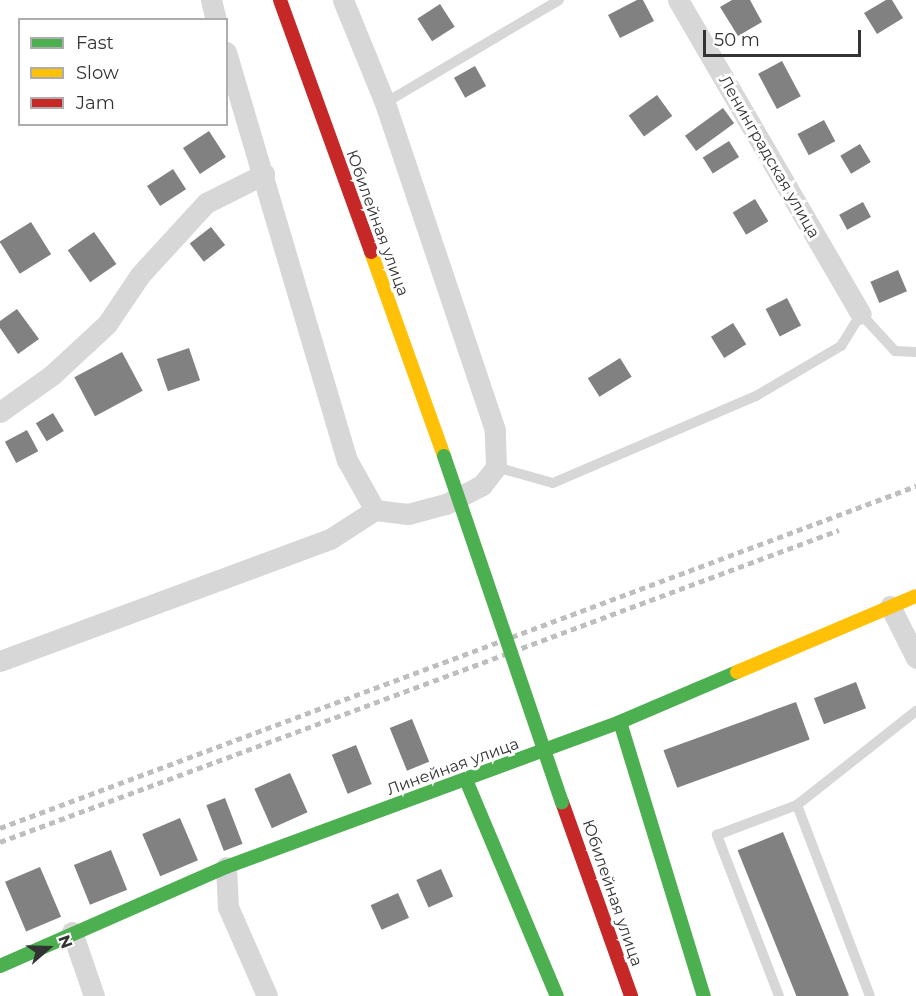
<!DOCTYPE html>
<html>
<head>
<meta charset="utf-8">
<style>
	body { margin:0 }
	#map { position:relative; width:916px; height:996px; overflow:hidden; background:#fff; font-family:Montserrat,sans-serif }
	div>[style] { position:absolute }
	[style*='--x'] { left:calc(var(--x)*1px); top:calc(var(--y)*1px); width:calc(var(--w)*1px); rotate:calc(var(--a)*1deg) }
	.building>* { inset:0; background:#818181; transform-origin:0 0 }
	.lane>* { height:10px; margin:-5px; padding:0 5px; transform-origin:5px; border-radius:5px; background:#d7d7d7 }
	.street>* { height:21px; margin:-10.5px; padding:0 10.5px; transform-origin:10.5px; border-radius:10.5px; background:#d7d7d7 }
	.fast>* { height:14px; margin:-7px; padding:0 7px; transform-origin:7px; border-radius:7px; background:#4caf50 }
	.slow>* { height:14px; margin:-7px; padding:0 7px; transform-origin:7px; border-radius:7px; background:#ffc107 }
	.jam>* { height:14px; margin:-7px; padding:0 7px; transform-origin:7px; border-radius:7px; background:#c62828 }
	.rail>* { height:4.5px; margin-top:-2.25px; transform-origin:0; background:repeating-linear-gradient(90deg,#bebebe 0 6px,transparent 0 10.5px) }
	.fast-bridge>* { height:14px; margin:-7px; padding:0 7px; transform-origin:7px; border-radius:7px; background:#4caf50 }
	span { translate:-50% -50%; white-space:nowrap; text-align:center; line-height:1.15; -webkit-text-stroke:6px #fff; paint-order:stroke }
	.street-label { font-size:16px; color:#333 }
	.legend { position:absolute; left:18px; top:18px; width:210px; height:108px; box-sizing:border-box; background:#fff; border:2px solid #adadad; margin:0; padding:8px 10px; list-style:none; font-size:18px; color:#333 }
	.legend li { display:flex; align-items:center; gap:12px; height:30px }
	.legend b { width:30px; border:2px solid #adadad }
	.north { position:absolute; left:18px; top:918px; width:60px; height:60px; -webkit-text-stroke:4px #fff; paint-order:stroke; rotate:70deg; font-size:16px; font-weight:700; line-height:24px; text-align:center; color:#333 }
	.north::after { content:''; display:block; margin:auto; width:21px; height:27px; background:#333; clip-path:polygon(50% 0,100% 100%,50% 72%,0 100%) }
	.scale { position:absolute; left:703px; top:30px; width:158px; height:27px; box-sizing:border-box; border:3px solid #333; border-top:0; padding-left:8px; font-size:18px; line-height:21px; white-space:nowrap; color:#333; -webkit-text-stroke:4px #fff; paint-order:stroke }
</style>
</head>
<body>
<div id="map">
	<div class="building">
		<div style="clip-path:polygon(637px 0,643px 0,654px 21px,620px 38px,608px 15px)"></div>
		<div style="clip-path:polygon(732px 0,750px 0,762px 22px,738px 36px,720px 7px)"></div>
		<div style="clip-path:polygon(886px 0,892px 0,903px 18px,877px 34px,864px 13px)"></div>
		<div style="left:440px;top:4px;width:27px;height:27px;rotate:57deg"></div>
		<div style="left:782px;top:61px;width:40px;height:27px;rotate:62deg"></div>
		<div style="left:475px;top:66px;width:23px;height:24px;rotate:61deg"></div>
		<div style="left:657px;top:95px;width:26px;height:35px;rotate:54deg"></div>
		<div style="left:723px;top:108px;width:19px;height:47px;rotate:54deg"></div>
		<div style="left:824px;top:120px;width:24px;height:30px;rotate:62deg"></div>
		<div style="left:209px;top:131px;width:31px;height:31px;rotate:57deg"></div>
		<div style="left:729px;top:141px;width:19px;height:31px;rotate:58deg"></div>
		<div style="left:860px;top:144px;width:21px;height:23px;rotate:59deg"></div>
		<div style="left:173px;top:169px;width:24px;height:31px;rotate:57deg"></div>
		<div style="left:755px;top:199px;width:26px;height:26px;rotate:59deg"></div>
		<div style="left:863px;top:202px;width:17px;height:27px;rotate:62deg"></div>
		<div style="left:31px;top:222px;width:38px;height:37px;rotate:58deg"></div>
		<div style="left:211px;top:227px;width:23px;height:27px;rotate:52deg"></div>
		<div style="left:94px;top:232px;width:39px;height:32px;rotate:55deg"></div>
		<div style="left:898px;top:270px;width:23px;height:30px;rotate:67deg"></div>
		<div style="left:787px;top:298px;width:31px;height:24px;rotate:63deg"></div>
		<div style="clip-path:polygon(17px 309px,39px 339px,18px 354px,0 328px,0 321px)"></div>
		<div style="left:733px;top:323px;width:25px;height:26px;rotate:58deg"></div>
		<div style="left:189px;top:348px;width:34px;height:34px;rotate:71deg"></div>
		<div style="left:122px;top:352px;width:44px;height:54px;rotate:62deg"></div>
		<div style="left:620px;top:358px;width:22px;height:38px;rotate:58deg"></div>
		<div style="left:53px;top:413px;width:21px;height:20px;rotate:59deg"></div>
		<div style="left:27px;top:430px;width:24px;height:25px;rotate:62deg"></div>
		<div style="left:856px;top:682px;width:28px;height:45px;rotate:69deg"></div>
		<div style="left:796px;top:702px;width:40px;height:141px;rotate:70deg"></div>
		<div style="left:412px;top:719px;width:46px;height:24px;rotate:68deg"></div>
		<div style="left:356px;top:745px;width:42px;height:26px;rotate:68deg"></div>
		<div style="left:290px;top:773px;width:43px;height:39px;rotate:66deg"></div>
		<div style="left:225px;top:798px;width:49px;height:20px;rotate:69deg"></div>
		<div style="left:180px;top:818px;width:46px;height:41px;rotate:67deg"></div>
		<div style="left:783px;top:832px;width:176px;height:49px;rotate:68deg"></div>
		<div style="left:111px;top:850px;width:43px;height:40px;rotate:68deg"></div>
		<div style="left:40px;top:867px;width:54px;height:38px;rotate:67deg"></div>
		<div style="left:441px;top:869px;width:30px;height:27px;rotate:66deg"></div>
		<div style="left:398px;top:893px;width:27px;height:30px;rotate:66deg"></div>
	</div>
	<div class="lane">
		<div style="--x:385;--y:103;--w:202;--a:-30.6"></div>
		<div style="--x:496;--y:467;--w:59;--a:15.7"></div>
		<div style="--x:553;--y:483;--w:221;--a:-23.2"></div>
		<div style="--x:756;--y:396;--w:99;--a:-30.5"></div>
		<div style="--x:841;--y:346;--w:38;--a:-58"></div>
		<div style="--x:861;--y:314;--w:50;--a:47.4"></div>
		<div style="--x:895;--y:351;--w:21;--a:3"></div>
		<div style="--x:797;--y:805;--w:152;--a:-38.3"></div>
		<div style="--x:779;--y:996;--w:173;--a:-111.1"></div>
		<div style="--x:717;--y:835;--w:85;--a:-20.6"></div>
		<div style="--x:797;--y:805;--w:204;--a:69.1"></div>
	</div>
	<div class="street">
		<div style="--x:211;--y:0;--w:21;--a:76"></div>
		<div style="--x:678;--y:0;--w:363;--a:59.8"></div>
		<div style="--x:226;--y:52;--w:426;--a:73.5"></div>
		<div style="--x:347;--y:460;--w:57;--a:60.8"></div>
		<div style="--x:375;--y:510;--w:33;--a:7"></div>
		<div style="--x:408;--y:514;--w:39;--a:-15"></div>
		<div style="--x:446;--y:504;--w:41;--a:-27.8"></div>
		<div style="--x:482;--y:485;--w:23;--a:-52"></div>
		<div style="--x:496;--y:467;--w:37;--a:-92"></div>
		<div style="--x:495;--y:430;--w:345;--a:-108.6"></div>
		<div style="--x:385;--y:103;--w:111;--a:-112.2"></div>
		<div style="--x:0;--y:412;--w:64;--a:-35.4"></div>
		<div style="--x:52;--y:375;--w:75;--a:-42.8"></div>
		<div style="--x:107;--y:324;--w:59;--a:-56"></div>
		<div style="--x:140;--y:275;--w:98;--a:-47.5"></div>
		<div style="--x:206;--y:203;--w:65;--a:-26.6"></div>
		<div style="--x:890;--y:606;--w:58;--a:63.4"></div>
		<div style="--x:0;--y:661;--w:352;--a:-20.3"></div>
		<div style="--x:330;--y:539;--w:54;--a:-32.8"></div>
		<div style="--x:226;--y:867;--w:40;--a:87.1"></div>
		<div style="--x:228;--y:907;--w:97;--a:66.3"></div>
		<div style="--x:72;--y:932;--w:68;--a:71"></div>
	</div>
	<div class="fast">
		<div style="--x:620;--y:722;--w:287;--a:73"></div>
		<div style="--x:466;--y:780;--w:234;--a:67.2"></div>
		<div style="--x:0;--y:966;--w:247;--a:-23.7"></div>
		<div style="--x:226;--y:867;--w:420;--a:-20.2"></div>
		<div style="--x:620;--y:722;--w:127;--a:-23.1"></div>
	</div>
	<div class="slow">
		<div style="--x:371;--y:252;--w:217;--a:70.3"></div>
		<div style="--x:737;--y:672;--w:194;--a:-23"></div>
	</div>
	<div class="jam">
		<div style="--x:280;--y:0;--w:268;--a:70.1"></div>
		<div style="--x:562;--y:802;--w:206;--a:70.4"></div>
	</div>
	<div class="rail">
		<div style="--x:0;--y:828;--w:978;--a:-20.47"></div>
		<div style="--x:0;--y:842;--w:895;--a:-20.4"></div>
	</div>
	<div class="fast-bridge">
		<div style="--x:444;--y:456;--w:366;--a:71.2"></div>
	</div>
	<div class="street-label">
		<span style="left:769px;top:157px;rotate:60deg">Ленинградская улица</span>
		<span style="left:377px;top:223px;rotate:70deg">Юбилейная улица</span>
		<span style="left:453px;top:767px;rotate:-20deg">Линейная улица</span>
		<span style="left:612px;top:893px;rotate:71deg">Юбилейная улица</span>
	</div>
	<ul class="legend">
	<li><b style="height:8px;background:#4caf50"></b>Fast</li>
	<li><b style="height:8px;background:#ffc107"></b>Slow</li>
	<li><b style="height:8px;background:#c62828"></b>Jam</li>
	</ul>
	<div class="north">N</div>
	<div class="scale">50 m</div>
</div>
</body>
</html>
